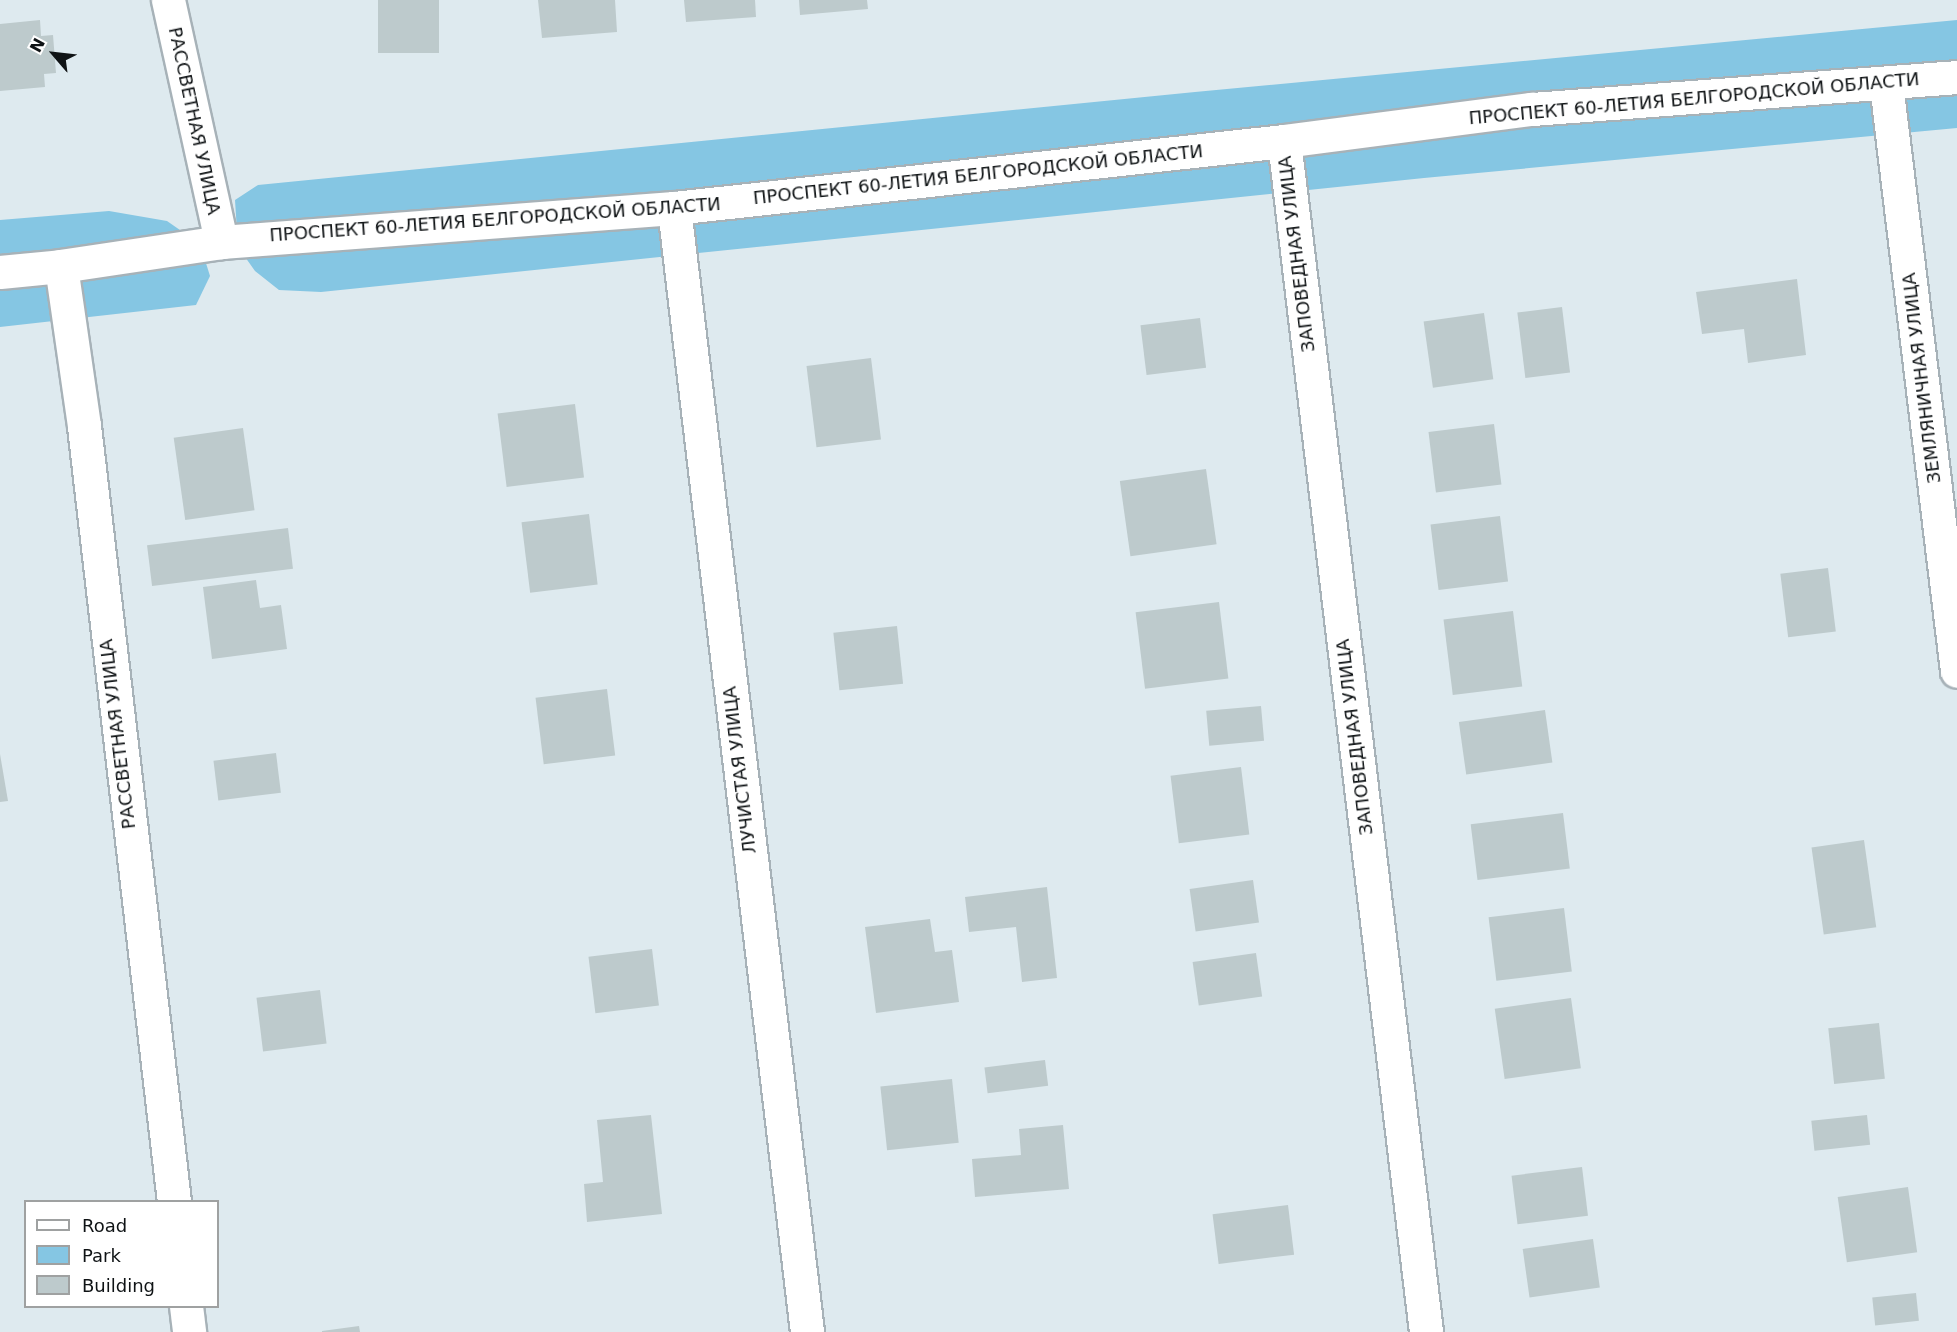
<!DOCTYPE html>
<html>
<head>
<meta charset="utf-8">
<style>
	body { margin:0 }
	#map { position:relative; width:1957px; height:1332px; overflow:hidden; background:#deeaef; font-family:"DejaVu Sans",sans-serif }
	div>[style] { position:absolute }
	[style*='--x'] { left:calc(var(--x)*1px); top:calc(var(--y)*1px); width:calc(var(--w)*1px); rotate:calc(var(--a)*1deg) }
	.green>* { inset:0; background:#85c6e3 }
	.building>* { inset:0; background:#bdcacc; transform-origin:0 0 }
	.roads { filter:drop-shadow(2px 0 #a7b2b8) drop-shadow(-2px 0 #a7b2b8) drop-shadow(0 2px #a7b2b8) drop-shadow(0 -2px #a7b2b8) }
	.minor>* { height:33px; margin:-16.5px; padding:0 16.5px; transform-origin:16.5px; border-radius:16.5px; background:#fff }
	span { translate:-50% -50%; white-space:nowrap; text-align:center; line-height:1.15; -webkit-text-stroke:4.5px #fff; paint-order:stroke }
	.street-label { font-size:18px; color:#0f1315 }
	.legend { position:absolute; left:24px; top:1200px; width:195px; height:108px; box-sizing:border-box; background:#fff; border:2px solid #9fa1a1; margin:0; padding:8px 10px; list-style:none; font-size:18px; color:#0f1315 }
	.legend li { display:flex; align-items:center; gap:12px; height:30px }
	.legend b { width:30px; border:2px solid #9fa1a1 }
	.north { position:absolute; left:24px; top:24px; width:60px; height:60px; -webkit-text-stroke:4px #fff; paint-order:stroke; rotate:298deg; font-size:16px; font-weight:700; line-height:24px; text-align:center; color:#0f1315 }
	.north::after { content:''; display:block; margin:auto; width:21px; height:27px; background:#0f1315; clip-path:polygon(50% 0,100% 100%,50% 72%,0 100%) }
</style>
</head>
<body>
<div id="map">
	<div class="green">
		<div style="clip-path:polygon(1957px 20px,1957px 128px,1424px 178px,321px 292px,279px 290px,255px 271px,238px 247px,235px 200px,258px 185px,1195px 92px)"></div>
		<div style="clip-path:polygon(109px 211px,167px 221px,200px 244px,210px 276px,196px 305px,0 327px,0 220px)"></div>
	</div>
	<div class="building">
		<div style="left:378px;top:0;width:61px;height:53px"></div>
		<div style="clip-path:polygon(538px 0,615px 0,617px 32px,542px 38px)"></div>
		<div style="clip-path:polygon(684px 0,755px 0,756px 17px,686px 22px)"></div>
		<div style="clip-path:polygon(799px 0,867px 0,868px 9px,800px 15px)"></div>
		<div style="clip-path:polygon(40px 20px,41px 36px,53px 35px,56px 73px,44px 74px,45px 87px,0 91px,0 24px)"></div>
		<div style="clip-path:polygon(1797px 279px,1806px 355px,1748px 363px,1744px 329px,1702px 334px,1696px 292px)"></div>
		<div style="left:1562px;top:307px;width:66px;height:45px;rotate:83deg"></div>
		<div style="left:1484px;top:313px;width:67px;height:61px;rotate:82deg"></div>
		<div style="left:1200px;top:318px;width:50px;height:60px;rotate:83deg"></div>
		<div style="left:871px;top:358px;width:82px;height:65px;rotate:83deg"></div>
		<div style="left:575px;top:404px;width:74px;height:78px;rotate:83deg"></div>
		<div style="left:1494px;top:424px;width:61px;height:66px;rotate:83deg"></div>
		<div style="left:243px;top:428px;width:83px;height:70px;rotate:82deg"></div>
		<div style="left:1206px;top:469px;width:76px;height:87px;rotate:82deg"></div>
		<div style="left:589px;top:514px;width:71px;height:68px;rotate:83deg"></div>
		<div style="left:1500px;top:516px;width:66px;height:70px;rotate:83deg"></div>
		<div style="left:288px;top:528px;width:41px;height:142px;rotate:83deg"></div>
		<div style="left:1828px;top:568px;width:64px;height:48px;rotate:83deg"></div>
		<div style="clip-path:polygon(256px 580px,260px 608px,281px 605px,287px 649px,212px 659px,203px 587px)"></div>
		<div style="left:1219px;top:602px;width:77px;height:84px;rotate:83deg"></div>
		<div style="left:1513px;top:611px;width:76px;height:70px;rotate:83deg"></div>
		<div style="left:897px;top:626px;width:58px;height:64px;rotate:84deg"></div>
		<div style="left:607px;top:689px;width:67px;height:72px;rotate:83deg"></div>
		<div style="left:1261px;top:706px;width:35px;height:55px;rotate:85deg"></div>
		<div style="left:1545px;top:710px;width:53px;height:87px;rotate:82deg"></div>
		<div style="left:276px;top:753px;width:40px;height:63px;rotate:83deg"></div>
		<div style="clip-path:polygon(0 754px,8px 801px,0 802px)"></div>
		<div style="left:1241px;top:767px;width:68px;height:71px;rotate:83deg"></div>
		<div style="left:1563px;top:813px;width:56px;height:93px;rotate:83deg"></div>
		<div style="left:1864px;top:840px;width:88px;height:53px;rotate:82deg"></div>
		<div style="left:1253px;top:880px;width:43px;height:64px;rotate:82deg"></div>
		<div style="clip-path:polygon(1047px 887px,1057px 978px,1022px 982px,1016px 927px,969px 932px,965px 897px)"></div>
		<div style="left:1564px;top:908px;width:64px;height:76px;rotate:83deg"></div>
		<div style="clip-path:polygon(930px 919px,935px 952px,952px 950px,959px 1002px,876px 1013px,865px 927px)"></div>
		<div style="left:652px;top:949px;width:57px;height:64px;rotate:83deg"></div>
		<div style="left:1256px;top:953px;width:44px;height:64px;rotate:82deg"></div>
		<div style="left:320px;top:990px;width:54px;height:64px;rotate:83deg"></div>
		<div style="left:1571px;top:998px;width:71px;height:77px;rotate:82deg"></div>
		<div style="left:1879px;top:1023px;width:56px;height:51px;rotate:84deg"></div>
		<div style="left:1045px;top:1060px;width:26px;height:61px;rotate:83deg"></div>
		<div style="left:952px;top:1079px;width:64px;height:72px;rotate:84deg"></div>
		<div style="clip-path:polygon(651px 1115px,662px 1214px,587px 1222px,584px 1184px,603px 1182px,597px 1120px)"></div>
		<div style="left:1867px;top:1115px;width:30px;height:56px;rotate:84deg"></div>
		<div style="clip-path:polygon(1063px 1125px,1069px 1189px,975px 1197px,972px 1159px,1021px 1155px,1019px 1129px)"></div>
		<div style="left:1582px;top:1167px;width:49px;height:71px;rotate:83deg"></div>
		<div style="left:1908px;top:1187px;width:66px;height:71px;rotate:82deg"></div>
		<div style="left:1288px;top:1205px;width:50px;height:76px;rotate:83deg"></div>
		<div style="left:1593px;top:1239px;width:49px;height:71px;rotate:82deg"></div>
		<div style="left:1916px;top:1293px;width:28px;height:44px;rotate:84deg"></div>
		<div style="clip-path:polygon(359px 1326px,360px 1332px,322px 1332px,322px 1331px)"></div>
	</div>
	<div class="roads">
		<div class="minor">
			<div style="--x:168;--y:0;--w:248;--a:77.6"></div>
			<div style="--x:1886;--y:84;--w:591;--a:83.1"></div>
			<div style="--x:1284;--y:141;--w:1199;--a:83.2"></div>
			<div style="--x:674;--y:208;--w:1132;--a:83.25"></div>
			<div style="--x:61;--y:266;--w:162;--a:81.8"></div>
			<div style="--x:84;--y:426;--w:781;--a:83.38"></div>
			<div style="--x:0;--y:272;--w:61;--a:-5.6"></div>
			<div style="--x:61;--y:266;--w:162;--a:-8.5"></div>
			<div style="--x:221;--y:242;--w:454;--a:-4.3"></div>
			<div style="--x:674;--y:208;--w:614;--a:-6.27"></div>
			<div style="--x:1284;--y:141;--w:250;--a:-7.4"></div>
			<div style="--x:1532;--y:109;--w:426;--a:-4.3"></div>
			<div style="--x:186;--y:1306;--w:26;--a:83"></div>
		</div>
	</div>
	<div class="street-label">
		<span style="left:1694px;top:99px;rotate:-5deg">ПРОСПЕКТ 60-ЛЕТИЯ БЕЛГОРОДСКОЙ ОБЛАСТИ</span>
		<span style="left:194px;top:121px;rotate:78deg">РАССВЕТНАЯ УЛИЦА</span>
		<span style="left:978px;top:175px;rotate:-6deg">ПРОСПЕКТ 60-ЛЕТИЯ БЕЛГОРОДСКОЙ ОБЛАСТИ</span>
		<span style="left:495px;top:220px;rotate:-4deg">ПРОСПЕКТ 60-ЛЕТИЯ БЕЛГОРОДСКОЙ ОБЛАСТИ</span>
		<span style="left:1297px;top:254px;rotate:-97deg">ЗАПОВЕДНАЯ УЛИЦА</span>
		<span style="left:1922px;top:378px;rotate:-97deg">ЗЕМЛЯНИЧНАЯ УЛИЦА</span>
		<span style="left:118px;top:734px;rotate:-97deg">РАССВЕТНАЯ УЛИЦА</span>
		<span style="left:1355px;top:737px;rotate:-97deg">ЗАПОВЕДНАЯ УЛИЦА</span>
		<span style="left:740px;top:770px;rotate:-97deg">ЛУЧИСТАЯ УЛИЦА</span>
	</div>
	<ul class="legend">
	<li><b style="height:8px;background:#fff"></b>Road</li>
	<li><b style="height:16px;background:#85c6e3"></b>Park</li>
	<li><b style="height:16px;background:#bdcacc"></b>Building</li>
	</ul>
	<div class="north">N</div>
</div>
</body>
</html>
